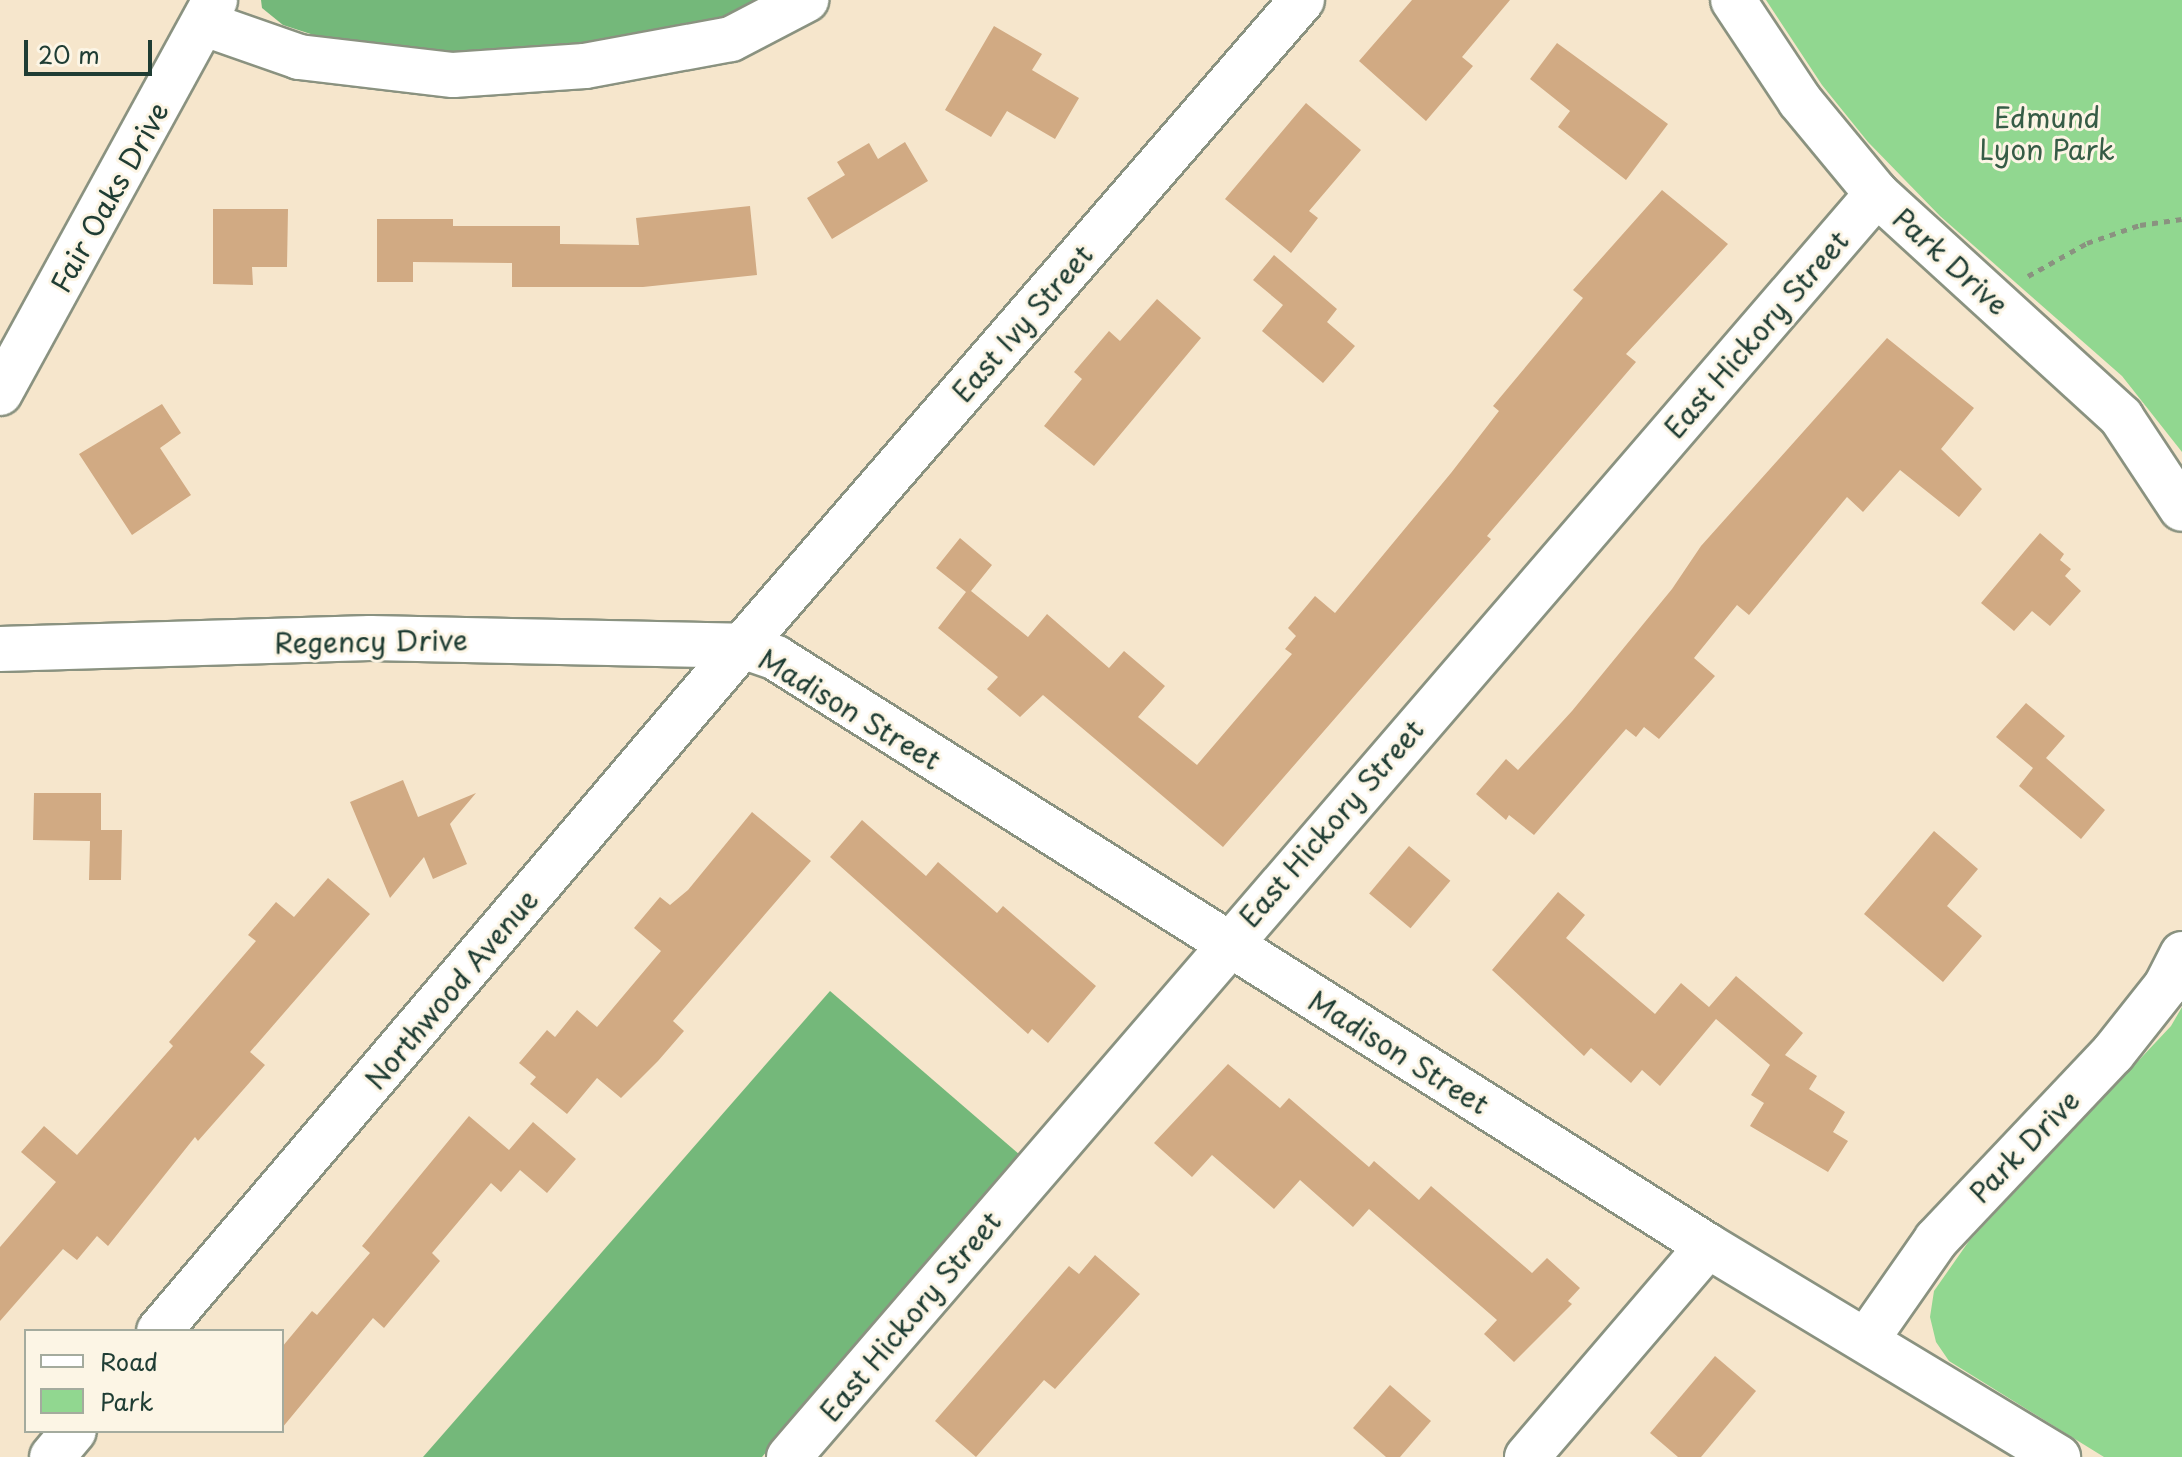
<!DOCTYPE html>
<html>
<head>
<meta charset="utf-8">
<style>
	body { margin:0 }
	#map { position:relative; width:2182px; height:1457px; overflow:hidden; background:#f6e6cc; font-family:"Playpen Sans",sans-serif }
	div>[style] { position:absolute }
	[style*='--x'] { left:calc(var(--x)*1px); top:calc(var(--y)*1px); width:calc(var(--w)*1px); rotate:calc(var(--a)*1deg) }
	.green>* { inset:0; background:#91d790 }
	.forest>* { inset:0; background:#74b87a }
	.building>* { inset:0; background:#d1aa83; transform-origin:0 0 }
	.path>* { height:5px; margin-top:-2.5px; transform-origin:0; background:repeating-linear-gradient(90deg,#8a9280 0 6px,transparent 0 12px) }
	.roads { filter:drop-shadow(2px 0 #8a9280) drop-shadow(-2px 0 #8a9280) drop-shadow(0 2px #8a9280) drop-shadow(0 -2px #8a9280) }
	.minor>* { height:44px; margin:-22px; padding:0 22px; transform-origin:22px; border-radius:22px; background:#fff }
	span { translate:-50% -50%; white-space:nowrap; text-align:center; line-height:1.15; -webkit-text-stroke:6px #fcf5e5; paint-order:stroke }
	.park-label { font-size:28px; color:#365c46 }
	.street-label { font-size:28px; color:#1f3d34 }
	.legend { position:absolute; left:24px; top:1329px; width:260px; height:104px; box-sizing:border-box; background:#fcf5e5; border:2px solid #a4ab9e; margin:0; padding:10px 14px; list-style:none; font-size:24px; color:#1f3d34 }
	.legend li { display:flex; align-items:center; gap:16px; height:40px }
	.legend b { width:40px; border:2px solid #a4ab9e }
	.scale { position:absolute; left:24px; top:40px; width:128px; height:36px; box-sizing:border-box; border:4px solid #1f3d34; border-top:0; padding-left:10px; font-size:24px; line-height:28px; white-space:nowrap; color:#1f3d34; -webkit-text-stroke:6px #fcf5e5; paint-order:stroke }
</style>
</head>
<body>
<div id="map">
	<div class="green">
		<div style="clip-path:polygon(1766px 0,2182px 0,2182px 452px,2122px 376px,1940px 216px,1868px 142px,1822px 85px)"></div>
		<div style="clip-path:polygon(2182px 1007px,2182px 1457px,2104px 1457px,1949px 1361px,1936px 1342px,1930px 1317px,1934px 1291px,1969px 1241px,2171px 1026px)"></div>
	</div>
	<div class="forest">
		<div style="clip-path:polygon(261px 0,776px 0,734px 18px,639px 41px,436px 54px,323px 38px,283px 25px,262px 8px)"></div>
		<div style="clip-path:polygon(830px 991px,1020px 1155px,762px 1457px,423px 1457px)"></div>
	</div>
	<div class="building">
		<div style="clip-path:polygon(1412px 0,1510px 0,1462px 57px,1473px 66px,1426px 121px,1359px 61px)"></div>
		<div style="clip-path:polygon(994px 26px,1042px 54px,1032px 70px,1079px 98px,1055px 139px,1007px 111px,991px 137px,945px 110px)"></div>
		<div style="clip-path:polygon(1557px 43px,1668px 124px,1626px 180px,1558px 127px,1570px 111px,1530px 79px)"></div>
		<div style="clip-path:polygon(1306px 103px,1361px 150px,1309px 211px,1318px 218px,1291px 253px,1225px 199px)"></div>
		<div style="clip-path:polygon(905px 142px,928px 181px,832px 239px,807px 198px,845px 175px,837px 162px,869px 143px,878px 159px)"></div>
		<div style="clip-path:polygon(1662px 190px,1728px 244px,1626px 354px,1636px 362px,1487px 536px,1491px 539px,1223px 847px,1043px 695px,1020px 717px,987px 689px,998px 677px,938px 628px,966px 592px,936px 568px,960px 538px,992px 565px,971px 591px,1028px 637px,1047px 614px,1109px 668px,1124px 651px,1165px 686px,1138px 717px,1197px 765px,1292px 654px,1285px 649px,1296px 636px,1288px 628px,1315px 596px,1335px 613px,1451px 473px,1499px 411px,1493px 406px,1583px 298px,1573px 290px)"></div>
		<div style="clip-path:polygon(750px 206px,757px 275px,643px 287px,512px 287px,512px 263px,413px 262px,413px 282px,377px 282px,377px 219px,453px 219px,453px 226px,560px 226px,560px 244px,639px 245px,636px 218px)"></div>
		<div style="clip-path:polygon(213px 209px,288px 209px,287px 267px,252px 267px,253px 285px,213px 284px)"></div>
		<div style="clip-path:polygon(1274px 255px,1337px 309px,1327px 322px,1355px 346px,1323px 383px,1262px 331px,1283px 305px,1253px 280px)"></div>
		<div style="clip-path:polygon(1157px 299px,1201px 338px,1094px 466px,1044px 426px,1082px 379px,1074px 372px,1109px 331px,1120px 341px)"></div>
		<div style="clip-path:polygon(1887px 338px,1974px 408px,1941px 449px,1982px 489px,1959px 517px,1900px 470px,1863px 512px,1847px 497px,1749px 615px,1737px 605px,1694px 658px,1715px 676px,1659px 739px,1644px 727px,1636px 737px,1626px 729px,1534px 835px,1509px 815px,1506px 820px,1476px 794px,1506px 759px,1518px 770px,1572px 711px,1672px 589px,1701px 546px)"></div>
		<div style="clip-path:polygon(162px 404px,181px 433px,160px 448px,191px 495px,132px 535px,79px 454px)"></div>
		<div style="clip-path:polygon(2040px 533px,2064px 554px,2060px 560px,2071px 569px,2065px 576px,2081px 591px,2050px 626px,2032px 611px,2014px 631px,1981px 603px)"></div>
		<div style="clip-path:polygon(2026px 703px,2065px 736px,2046px 758px,2105px 810px,2081px 839px,2019px 786px,2033px 768px,1996px 737px)"></div>
		<div style="clip-path:polygon(403px 780px,418px 817px,476px 793px,450px 824px,467px 864px,433px 879px,424px 857px,390px 898px,350px 802px)"></div>
		<div style="clip-path:polygon(34px 793px,101px 793px,101px 830px,122px 830px,121px 880px,89px 880px,90px 841px,33px 840px)"></div>
		<div style="clip-path:polygon(752px 812px,811px 861px,673px 1021px,684px 1031px,658px 1061px,621px 1098px,597px 1078px,567px 1114px,530px 1084px,536px 1077px,519px 1063px,547px 1030px,555px 1037px,577px 1010px,597px 1027px,661px 951px,634px 928px,660px 897px,670px 905px,688px 890px)"></div>
		<div style="clip-path:polygon(862px 820px,926px 876px,938px 862px,997px 913px,1003px 906px,1096px 986px,1048px 1043px,1032px 1029px,1028px 1034px,830px 857px)"></div>
		<div style="clip-path:polygon(1934px 831px,1978px 869px,1947px 906px,1982px 936px,1943px 982px,1864px 914px)"></div>
		<div style="left:1409px;top:846px;width:54px;height:62px;rotate:40deg"></div>
		<div style="clip-path:polygon(328px 878px,370px 914px,250px 1052px,265px 1065px,198px 1141px,195px 1137px,108px 1246px,97px 1236px,77px 1260px,63px 1249px,0 1321px,0 1247px,56px 1182px,21px 1152px,44px 1126px,77px 1155px,173px 1046px,169px 1042px,256px 941px,248px 935px,276px 902px,294px 917px)"></div>
		<div style="clip-path:polygon(1558px 892px,1585px 915px,1566px 938px,1655px 1014px,1681px 983px,1709px 1007px,1736px 976px,1803px 1033px,1785px 1055px,1817px 1076px,1809px 1089px,1845px 1112px,1833px 1132px,1848px 1141px,1828px 1172px,1750px 1126px,1764px 1103px,1751px 1095px,1770px 1065px,1716px 1019px,1660px 1086px,1642px 1070px,1631px 1083px,1591px 1048px,1584px 1056px,1492px 970px)"></div>
		<div style="clip-path:polygon(1228px 1064px,1280px 1108px,1289px 1098px,1369px 1167px,1374px 1161px,1419px 1200px,1431px 1186px,1532px 1273px,1547px 1258px,1580px 1288px,1568px 1301px,1572px 1304px,1514px 1362px,1484px 1334px,1497px 1320px,1369px 1209px,1353px 1227px,1300px 1180px,1274px 1209px,1212px 1155px,1192px 1177px,1154px 1143px)"></div>
		<div style="clip-path:polygon(469px 1116px,509px 1150px,533px 1122px,576px 1159px,547px 1193px,520px 1170px,501px 1192px,491px 1183px,432px 1253px,440px 1261px,384px 1328px,373px 1318px,282px 1428px,282px 1347px,312px 1311px,317px 1315px,370px 1253px,362px 1246px)"></div>
		<div style="clip-path:polygon(1095px 1255px,1140px 1294px,1055px 1389px,1044px 1380px,976px 1457px,935px 1421px,1069px 1266px,1079px 1274px)"></div>
		<div style="clip-path:polygon(1715px 1356px,1756px 1391px,1701px 1457px,1678px 1457px,1650px 1433px)"></div>
		<div style="clip-path:polygon(1390px 1385px,1431px 1421px,1400px 1457px,1386px 1457px,1353px 1428px)"></div>
	</div>
	<div class="path">
		<div style="--x:2028;--y:276;--w:68;--a:-29.2"></div>
		<div style="--x:2087;--y:243;--w:56;--a:-18.8"></div>
		<div style="--x:2140;--y:225;--w:42;--a:-8.1"></div>
	</div>
	<div class="roads">
		<div class="minor">
			<div style="--x:1733;--y:0;--w:121;--a:56.4"></div>
			<div style="--x:1800;--y:101;--w:121;--a:50.4"></div>
			<div style="--x:1877;--y:194;--w:331;--a:42.4"></div>
			<div style="--x:2121;--y:417;--w:110;--a:56.5"></div>
			<div style="--x:205;--y:24;--w:100;--a:19.3"></div>
			<div style="--x:299;--y:57;--w:155;--a:6.7"></div>
			<div style="--x:453;--y:75;--w:132;--a:-3.9"></div>
			<div style="--x:585;--y:66;--w:148;--a:-10.5"></div>
			<div style="--x:731;--y:39;--w:85;--a:-27.5"></div>
			<div style="--x:0;--y:393;--w:448;--a:-61.3"></div>
			<div style="--x:0;--y:649;--w:370;--a:-1.7"></div>
			<div style="--x:370;--y:638;--w:372;--a:1.2"></div>
			<div style="--x:742;--y:646;--w:36;--a:19"></div>
			<div style="--x:776;--y:658;--w:1102;--a:32.25"></div>
			<div style="--x:1708;--y:1246;--w:409;--a:31.1"></div>
			<div style="--x:159;--y:1331;--w:900;--a:-49.6"></div>
			<div style="--x:742;--y:646;--w:855;--a:-49.08"></div>
			<div style="--x:1867;--y:1339;--w:121;--a:-55.1"></div>
			<div style="--x:1936;--y:1240;--w:257;--a:-46.6"></div>
			<div style="--x:2113;--y:1053;--w:85;--a:-51.7"></div>
			<div style="--x:2166;--y:986;--w:36;--a:-63"></div>
			<div style="--x:52;--y:1457;--w:34;--a:-50"></div>
			<div style="--x:789;--y:1457;--w:1667;--a:-49.26"></div>
			<div style="--x:1527;--y:1457;--w:278;--a:-49.4"></div>
		</div>
	</div>
	<div class="park-label">
		<span style="left:2047px;top:133px">Edmund<br>Lyon Park</span>
	</div>
	<div class="street-label">
		<span style="left:109px;top:197px;rotate:-61deg">Fair Oaks Drive</span>
		<span style="left:1951px;top:261px;rotate:42deg">Park Drive</span>
		<span style="left:1022px;top:323px;rotate:-49deg">East Ivy Street</span>
		<span style="left:1756px;top:334px;rotate:-49deg">East Hickory Street</span>
		<span style="left:371px;top:641px;rotate:-1deg">Regency Drive</span>
		<span style="left:850px;top:709px;rotate:31deg">Madison Street</span>
		<span style="left:1331px;top:823px;rotate:-49deg">East Hickory Street</span>
		<span style="left:451px;top:989px;rotate:-50deg">Northwood Avenue</span>
		<span style="left:1399px;top:1052px;rotate:32deg">Madison Street</span>
		<span style="left:2024px;top:1146px;rotate:-46deg">Park Drive</span>
		<span style="left:910px;top:1316px;rotate:-50deg">East Hickory Street</span>
	</div>
	<ul class="legend">
	<li><b style="height:10px;background:#fff"></b>Road</li>
	<li><b style="height:22px;background:#91d790"></b>Park</li>
	</ul>
	<div class="scale">20 m</div>
</div>
</body>
</html>
